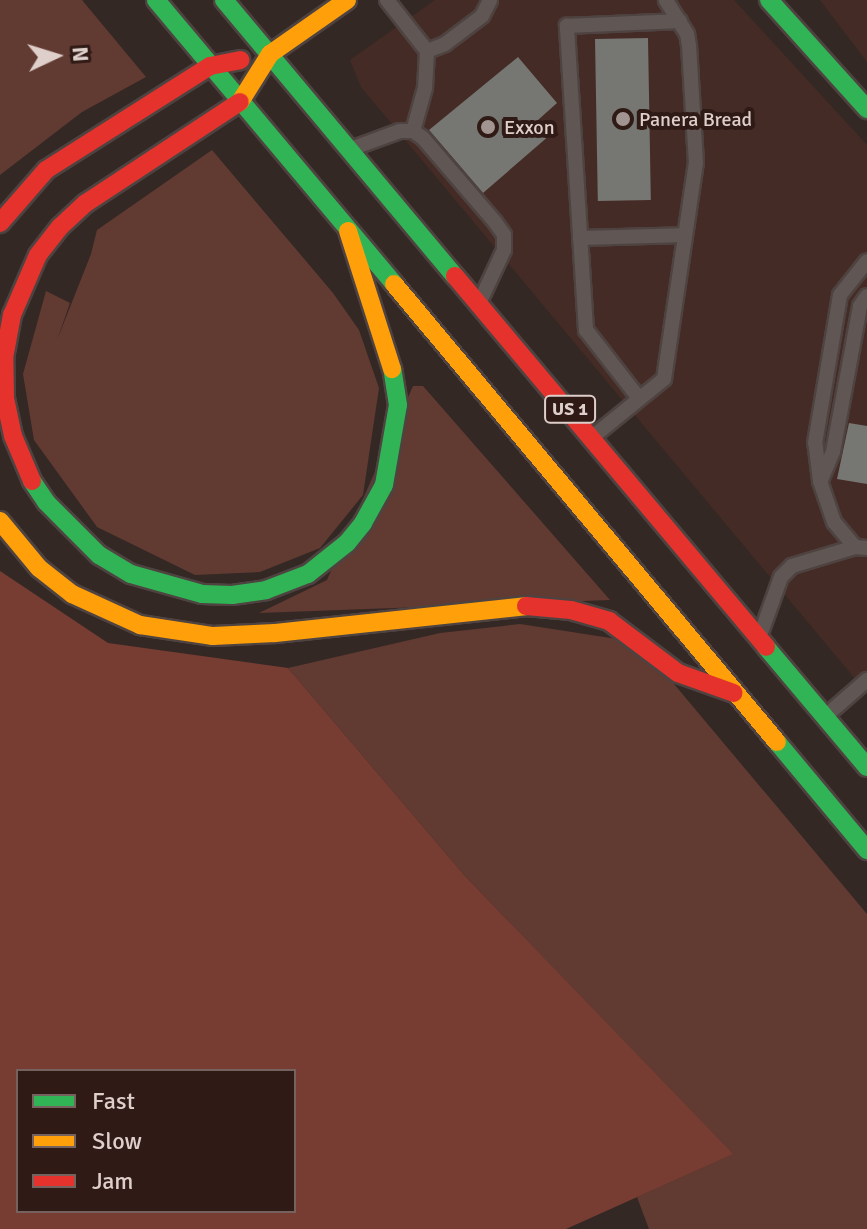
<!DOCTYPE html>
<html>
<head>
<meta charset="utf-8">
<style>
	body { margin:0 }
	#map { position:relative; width:867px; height:1229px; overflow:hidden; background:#342825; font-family:Signika,sans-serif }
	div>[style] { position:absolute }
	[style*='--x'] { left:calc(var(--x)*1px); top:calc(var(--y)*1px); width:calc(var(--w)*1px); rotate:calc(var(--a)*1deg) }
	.built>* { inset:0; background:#452b25 }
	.green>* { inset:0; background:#613a32 }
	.forest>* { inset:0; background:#783d32 }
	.building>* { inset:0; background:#767673; transform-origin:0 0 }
	.roads { filter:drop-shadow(2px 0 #4e4340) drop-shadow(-2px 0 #4e4340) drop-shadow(0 2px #4e4340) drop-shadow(0 -2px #4e4340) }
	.lane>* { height:14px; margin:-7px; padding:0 7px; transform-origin:7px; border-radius:7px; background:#605755 }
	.fast>* { height:18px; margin:-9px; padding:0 9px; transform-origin:9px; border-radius:9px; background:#30b455 }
	.slow>* { height:18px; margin:-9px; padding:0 9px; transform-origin:9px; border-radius:9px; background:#ff9f0a }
	.jam>* { height:18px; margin:-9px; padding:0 9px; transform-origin:9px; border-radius:9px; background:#e5322d }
	.dots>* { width:22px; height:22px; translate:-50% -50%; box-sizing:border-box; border:4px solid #2f1a16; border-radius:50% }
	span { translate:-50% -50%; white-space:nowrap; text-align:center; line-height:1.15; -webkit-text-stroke:8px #2f1a16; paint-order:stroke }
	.shield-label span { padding:2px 6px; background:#2f1a16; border:2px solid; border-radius:6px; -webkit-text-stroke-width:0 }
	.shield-label { font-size:18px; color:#decfcb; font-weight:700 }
	.poi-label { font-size:20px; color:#decfcb }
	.left { translate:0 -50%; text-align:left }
	.legend { position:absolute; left:16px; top:1069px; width:280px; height:144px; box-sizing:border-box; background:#2f1a16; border:2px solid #75625e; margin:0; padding:10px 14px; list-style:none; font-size:24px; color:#decfcb }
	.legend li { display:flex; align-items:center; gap:16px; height:40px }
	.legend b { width:40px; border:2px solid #75625e }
	.north { position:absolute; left:16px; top:16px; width:80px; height:80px; -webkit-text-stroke:6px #2f1a16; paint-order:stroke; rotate:86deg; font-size:22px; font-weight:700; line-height:32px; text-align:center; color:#decfcb }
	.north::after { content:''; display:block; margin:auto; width:28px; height:36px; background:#decfcb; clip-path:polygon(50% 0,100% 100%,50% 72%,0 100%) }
</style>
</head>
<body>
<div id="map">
	<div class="built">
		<div style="clip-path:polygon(435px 0,734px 0,867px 145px,867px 693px,361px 87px,350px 60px)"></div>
		<div style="clip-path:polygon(820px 0,867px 0,867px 62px)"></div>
	</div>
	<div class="green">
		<div style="clip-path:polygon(0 0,82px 0,146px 77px,82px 112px,0 175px)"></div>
		<div style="clip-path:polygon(212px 150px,333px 293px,359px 330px,379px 388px,363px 495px,320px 548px,260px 572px,195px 575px,97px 527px,34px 440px,23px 374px,46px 291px,70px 303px,57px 340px,91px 254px,97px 230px)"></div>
		<div style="clip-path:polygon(413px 386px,423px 386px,610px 600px,259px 613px,327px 580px)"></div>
		<div style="clip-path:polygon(520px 624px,617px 639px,674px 684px,867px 914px,867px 1229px,649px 1229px,637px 1197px,732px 1154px,465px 876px,288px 668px,440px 633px)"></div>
	</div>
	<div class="forest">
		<div style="clip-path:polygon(evenodd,0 571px,108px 643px,288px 668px,465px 876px,733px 1154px,566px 1229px,0 1229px,0 571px,18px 1071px,294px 1071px,294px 1211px,18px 1211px,18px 1071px)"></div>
	</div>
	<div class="building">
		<div style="left:648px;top:38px;width:162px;height:53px;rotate:89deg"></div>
		<div style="clip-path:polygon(518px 57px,557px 103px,538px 120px,550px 135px,483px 193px,429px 130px)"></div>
		<div style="clip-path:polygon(849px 423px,867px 426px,867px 484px,837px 479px)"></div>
	</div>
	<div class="roads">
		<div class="lane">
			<div style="--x:387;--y:0;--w:65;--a:51.9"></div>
			<div style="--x:427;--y:51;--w:37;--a:93"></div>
			<div style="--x:425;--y:88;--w:45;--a:105.6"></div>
			<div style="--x:427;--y:51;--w:19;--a:-21"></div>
			<div style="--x:445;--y:44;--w:46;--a:-37.1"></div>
			<div style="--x:482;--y:16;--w:18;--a:-63"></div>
			<div style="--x:356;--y:147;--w:47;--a:-20"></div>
			<div style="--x:400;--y:131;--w:13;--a:0"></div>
			<div style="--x:413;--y:131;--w:12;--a:35"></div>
			<div style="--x:423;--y:138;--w:111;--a:49.4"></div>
			<div style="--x:495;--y:222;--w:16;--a:55"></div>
			<div style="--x:504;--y:235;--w:15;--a:90"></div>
			<div style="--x:504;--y:250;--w:54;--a:115.1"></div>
			<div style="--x:580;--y:238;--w:105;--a:-1.6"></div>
			<div style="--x:638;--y:397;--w:85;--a:-127.8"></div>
			<div style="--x:586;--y:330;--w:305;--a:-93.6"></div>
			<div style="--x:567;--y:26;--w:113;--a:-2.5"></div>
			<div style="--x:595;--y:435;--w:89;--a:-39.1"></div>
			<div style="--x:664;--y:379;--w:218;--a:-81.6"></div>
			<div style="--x:696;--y:163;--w:117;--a:-93.4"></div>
			<div style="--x:689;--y:46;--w:12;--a:-99"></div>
			<div style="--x:687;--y:34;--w:40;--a:-122"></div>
			<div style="--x:821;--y:480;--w:30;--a:-67"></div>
			<div style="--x:833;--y:452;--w:148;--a:-79.5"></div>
			<div style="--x:860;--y:306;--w:12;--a:-55"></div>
			<div style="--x:855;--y:547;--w:33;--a:-130"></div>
			<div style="--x:834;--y:522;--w:43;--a:-108.9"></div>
			<div style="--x:820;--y:481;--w:38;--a:-97"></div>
			<div style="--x:815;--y:443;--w:150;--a:-80.4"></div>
			<div style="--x:840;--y:295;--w:43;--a:-51.5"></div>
			<div style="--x:762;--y:630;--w:56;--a:-70.3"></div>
			<div style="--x:781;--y:577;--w:16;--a:-45"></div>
			<div style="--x:792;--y:566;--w:66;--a:-16.8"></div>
			<div style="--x:855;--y:547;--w:12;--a:5"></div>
			<div style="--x:828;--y:714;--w:52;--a:-41.1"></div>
		</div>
		<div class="fast">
			<div style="--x:156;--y:0;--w:371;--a:50"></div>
			<div style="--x:224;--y:0;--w:360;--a:50.1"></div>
			<div style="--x:769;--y:0;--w:147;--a:48"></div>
			<div style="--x:32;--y:481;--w:25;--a:56"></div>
			<div style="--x:46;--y:502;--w:75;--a:45"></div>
			<div style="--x:99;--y:555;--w:37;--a:31"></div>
			<div style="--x:131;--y:574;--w:74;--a:15.7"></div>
			<div style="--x:202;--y:594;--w:30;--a:2"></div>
			<div style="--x:232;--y:595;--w:34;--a:-8"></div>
			<div style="--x:266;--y:590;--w:45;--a:-20.9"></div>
			<div style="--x:308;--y:574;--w:50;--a:-38.5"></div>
			<div style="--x:347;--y:543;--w:26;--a:-51"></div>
			<div style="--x:363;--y:523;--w:43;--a:-61.1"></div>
			<div style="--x:384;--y:485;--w:81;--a:-80.1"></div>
			<div style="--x:398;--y:405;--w:36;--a:-99"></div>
			<div style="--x:766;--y:647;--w:157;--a:49.9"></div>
			<div style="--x:777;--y:742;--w:141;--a:50.2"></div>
		</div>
		<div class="slow">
			<div style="--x:240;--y:102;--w:57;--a:-58"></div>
			<div style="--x:270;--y:54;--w:94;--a:-35"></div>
			<div style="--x:348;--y:231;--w:145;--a:72.3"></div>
			<div style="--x:394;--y:284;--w:597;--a:50.1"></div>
			<div style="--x:0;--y:521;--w:61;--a:50.3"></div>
			<div style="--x:39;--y:568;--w:42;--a:38.2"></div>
			<div style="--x:72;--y:594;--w:75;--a:24.5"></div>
			<div style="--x:140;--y:625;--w:74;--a:8.6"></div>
			<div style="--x:213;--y:636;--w:62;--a:-2.8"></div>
			<div style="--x:275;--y:633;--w:252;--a:-6.1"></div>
		</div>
		<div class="jam">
			<div style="--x:0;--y:223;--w:70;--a:-49"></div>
			<div style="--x:46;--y:170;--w:194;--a:-32.4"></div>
			<div style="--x:210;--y:66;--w:31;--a:-11"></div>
			<div style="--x:455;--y:276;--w:484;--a:50"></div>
			<div style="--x:32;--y:481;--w:49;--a:-112.9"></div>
			<div style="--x:13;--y:436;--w:40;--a:-102"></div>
			<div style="--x:5;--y:397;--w:39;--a:-91"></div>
			<div style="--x:4;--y:358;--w:44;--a:-79.5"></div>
			<div style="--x:12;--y:315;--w:65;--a:-66.6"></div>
			<div style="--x:38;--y:255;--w:36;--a:-52"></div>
			<div style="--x:60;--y:227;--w:35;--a:-43"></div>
			<div style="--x:86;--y:203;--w:184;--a:-33.3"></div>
			<div style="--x:526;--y:606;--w:45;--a:5.1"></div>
			<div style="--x:571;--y:610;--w:40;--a:16"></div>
			<div style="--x:609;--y:621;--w:86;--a:37"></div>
			<div style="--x:678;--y:673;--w:59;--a:19.7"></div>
		</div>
	</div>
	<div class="dots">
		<div style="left:623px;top:119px;background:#a29591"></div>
		<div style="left:488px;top:127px;background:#a29591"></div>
	</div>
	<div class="shield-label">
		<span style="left:570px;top:409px">US 1</span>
	</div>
	<div class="poi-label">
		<span class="left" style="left:639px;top:119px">Panera Bread</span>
		<span class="left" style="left:504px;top:127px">Exxon</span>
	</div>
	<ul class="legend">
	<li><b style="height:10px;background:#30b455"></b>Fast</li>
	<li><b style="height:10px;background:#ff9f0a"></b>Slow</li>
	<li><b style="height:10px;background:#e5322d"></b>Jam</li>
	</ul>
	<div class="north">N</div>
</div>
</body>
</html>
